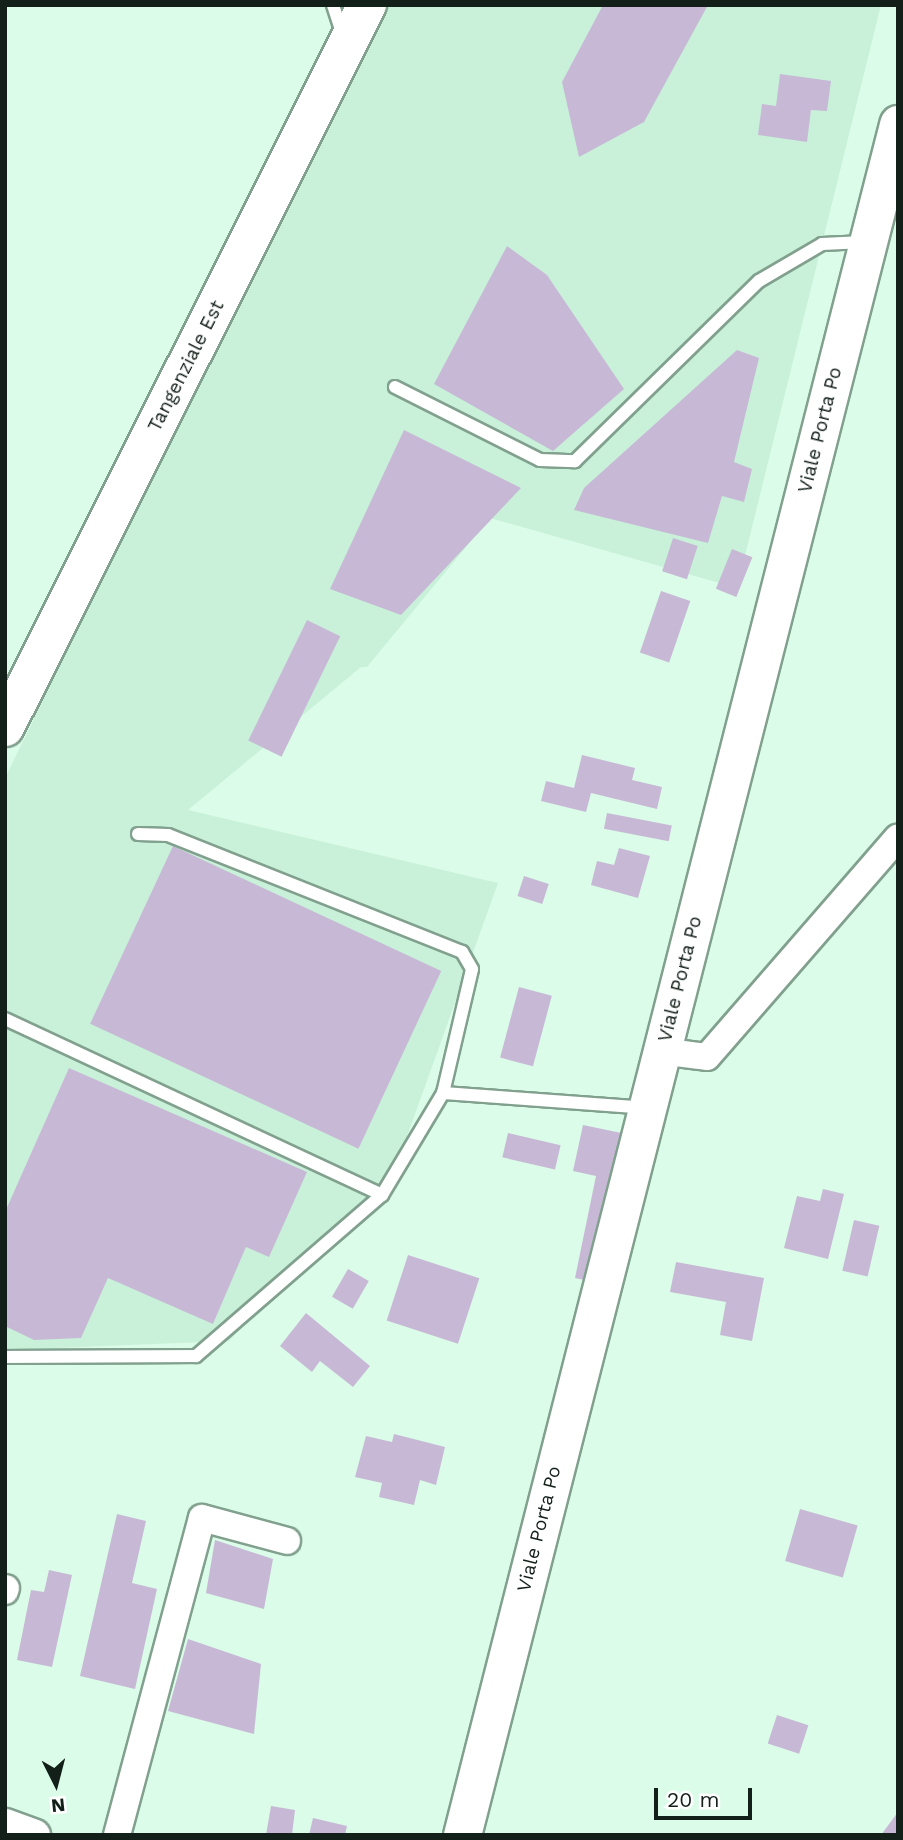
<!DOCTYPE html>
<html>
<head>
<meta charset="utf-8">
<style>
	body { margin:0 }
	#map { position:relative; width:903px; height:1840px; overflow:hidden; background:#dbfce8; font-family:"Work Sans",sans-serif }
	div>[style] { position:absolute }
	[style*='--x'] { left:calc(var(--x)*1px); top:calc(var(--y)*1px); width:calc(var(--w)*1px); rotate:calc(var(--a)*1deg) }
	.built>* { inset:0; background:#c9f1d9 }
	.building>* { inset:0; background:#c7b9d6; transform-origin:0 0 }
	.roads { filter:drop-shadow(2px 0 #81a08e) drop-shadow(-2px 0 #81a08e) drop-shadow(0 2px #81a08e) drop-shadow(0 -2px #81a08e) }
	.service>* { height:12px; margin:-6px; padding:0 6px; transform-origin:6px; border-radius:6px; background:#fff }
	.minor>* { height:26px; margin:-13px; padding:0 13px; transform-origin:13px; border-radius:13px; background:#fff }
	.tertiary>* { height:33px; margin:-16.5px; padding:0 16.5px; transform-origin:16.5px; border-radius:16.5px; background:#fff }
	.secondary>* { height:37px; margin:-18.5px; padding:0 18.5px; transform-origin:18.5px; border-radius:18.5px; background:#fff }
	.primary>* { height:38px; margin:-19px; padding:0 19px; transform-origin:19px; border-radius:19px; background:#fff }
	span { translate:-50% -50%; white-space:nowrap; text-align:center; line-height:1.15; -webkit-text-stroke:5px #fff; paint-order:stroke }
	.street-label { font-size:19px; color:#131f19 }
	.frame { position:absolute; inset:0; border:7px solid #131f19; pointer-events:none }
	.north { position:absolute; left:21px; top:1749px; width:70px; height:70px; -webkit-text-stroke:5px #fff; paint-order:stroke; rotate:174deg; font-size:19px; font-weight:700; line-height:28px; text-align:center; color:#131f19 }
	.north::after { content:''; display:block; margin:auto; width:24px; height:32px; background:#131f19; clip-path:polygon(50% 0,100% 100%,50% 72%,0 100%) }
	.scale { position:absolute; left:654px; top:1788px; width:98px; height:32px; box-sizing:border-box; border:4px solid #131f19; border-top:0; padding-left:9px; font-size:21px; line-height:24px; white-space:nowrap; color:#131f19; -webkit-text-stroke:5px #fff; paint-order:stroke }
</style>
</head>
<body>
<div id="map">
	<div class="built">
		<div style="clip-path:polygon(383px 5px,881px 5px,737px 588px,490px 518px,367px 667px,361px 667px,188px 810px,498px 883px,396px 1167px,229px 1341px,5px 1350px,5px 778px)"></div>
	</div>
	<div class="building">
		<div style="clip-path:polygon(603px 5px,708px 5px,644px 122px,579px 157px,562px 82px)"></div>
		<div style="clip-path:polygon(780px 74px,831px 81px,827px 111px,811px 110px,807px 142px,758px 135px,762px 104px,776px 106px)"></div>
		<div style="clip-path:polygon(507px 246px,547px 275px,624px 389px,553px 451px,434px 384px)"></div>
		<div style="clip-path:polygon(737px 350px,759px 358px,734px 462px,752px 469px,744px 502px,722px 496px,708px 543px,574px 510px,584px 488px)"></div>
		<div style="clip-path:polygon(404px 430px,521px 488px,401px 615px,330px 589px)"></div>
		<div style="left:673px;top:538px;width:26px;height:35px;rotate:18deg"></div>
		<div style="left:732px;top:549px;width:22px;height:43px;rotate:22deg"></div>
		<div style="left:661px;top:591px;width:31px;height:65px;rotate:19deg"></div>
		<div style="left:307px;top:620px;width:37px;height:134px;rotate:26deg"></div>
		<div style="clip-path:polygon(582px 755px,635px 768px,632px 780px,662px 787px,657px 809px,591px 793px,586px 812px,541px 801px,546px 781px,574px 788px)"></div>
		<div style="left:607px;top:813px;width:66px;height:16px;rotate:11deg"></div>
		<div style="left:173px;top:846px;width:296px;height:196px;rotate:25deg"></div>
		<div style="clip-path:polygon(619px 848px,650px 856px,638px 898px,591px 885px,597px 861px,614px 865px)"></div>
		<div style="left:524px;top:876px;width:26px;height:21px;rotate:18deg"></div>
		<div style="left:519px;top:987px;width:34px;height:73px;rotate:15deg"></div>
		<div style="clip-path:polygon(69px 1068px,307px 1172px,269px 1257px,246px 1247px,213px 1324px,108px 1278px,81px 1338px,34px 1340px,5px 1326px,5px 1212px)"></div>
		<div style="clip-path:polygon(583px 1125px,631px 1135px,599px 1283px,575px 1278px,596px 1176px,573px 1171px)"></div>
		<div style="left:508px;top:1133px;width:54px;height:25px;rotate:13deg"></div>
		<div style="clip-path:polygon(823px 1189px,844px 1194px,828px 1259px,784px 1248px,797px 1196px,820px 1201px)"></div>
		<div style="left:854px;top:1220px;width:26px;height:52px;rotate:13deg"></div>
		<div style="left:408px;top:1255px;width:75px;height:69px;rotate:18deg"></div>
		<div style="clip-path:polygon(676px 1262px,764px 1278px,752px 1341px,720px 1335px,726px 1302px,670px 1292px)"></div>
		<div style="left:348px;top:1269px;width:24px;height:32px;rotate:30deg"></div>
		<div style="clip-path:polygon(306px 1313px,370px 1366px,353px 1387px,320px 1361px,312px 1372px,280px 1346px)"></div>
		<div style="clip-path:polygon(394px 1434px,445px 1447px,436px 1485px,420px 1480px,414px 1505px,379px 1497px,382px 1483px,355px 1477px,366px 1436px,392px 1442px)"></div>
		<div style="left:800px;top:1509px;width:60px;height:54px;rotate:16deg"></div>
		<div style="clip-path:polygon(117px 1514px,146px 1521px,132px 1583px,157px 1589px,135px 1689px,80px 1676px)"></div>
		<div style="clip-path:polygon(215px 1540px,273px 1559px,264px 1609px,206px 1593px)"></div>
		<div style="clip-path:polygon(49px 1570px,72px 1575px,52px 1667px,17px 1660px,31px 1590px,44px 1592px)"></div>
		<div style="clip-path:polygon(188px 1639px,261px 1664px,254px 1734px,168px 1711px)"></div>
		<div style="left:777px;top:1715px;width:33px;height:30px;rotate:18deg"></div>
		<div style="clip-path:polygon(271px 1806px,295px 1810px,292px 1835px,266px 1835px)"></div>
		<div style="clip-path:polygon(898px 1812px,898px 1835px,881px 1835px)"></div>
		<div style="clip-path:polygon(313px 1818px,347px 1826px,345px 1835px,309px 1835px)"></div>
	</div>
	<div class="roads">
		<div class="service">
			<div style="--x:333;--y:5;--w:32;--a:72"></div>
			<div style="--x:395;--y:387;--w:162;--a:26.7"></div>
			<div style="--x:540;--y:460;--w:35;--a:2"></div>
			<div style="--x:575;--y:461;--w:257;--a:-44.4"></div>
			<div style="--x:759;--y:281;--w:73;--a:-30.4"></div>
			<div style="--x:822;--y:244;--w:42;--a:-2.7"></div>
			<div style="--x:5;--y:1019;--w:416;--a:25"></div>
			<div style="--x:443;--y:1093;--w:203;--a:4.2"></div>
			<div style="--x:5;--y:1357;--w:191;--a:-0.3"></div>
			<div style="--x:196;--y:1356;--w:246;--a:-40.9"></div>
			<div style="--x:382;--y:1195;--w:119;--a:-59.1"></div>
			<div style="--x:443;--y:1093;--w:127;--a:-76.8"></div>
			<div style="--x:472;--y:969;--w:20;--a:-120"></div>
			<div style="--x:462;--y:952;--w:316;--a:-158.3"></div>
			<div style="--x:168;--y:835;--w:30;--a:-178"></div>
		</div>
		<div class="minor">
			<div style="--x:661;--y:1051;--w:46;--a:7.4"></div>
			<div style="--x:707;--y:1057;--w:291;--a:-49"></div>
			<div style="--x:5;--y:1591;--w:3;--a:-72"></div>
			<div style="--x:117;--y:1835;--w:328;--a:-75"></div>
			<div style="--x:202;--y:1518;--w:88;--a:15.1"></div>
		</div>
		<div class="tertiary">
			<div style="--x:5;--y:1825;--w:30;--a:20"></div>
		</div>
		<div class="secondary">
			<div style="--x:462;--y:1835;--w:1766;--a:-75.7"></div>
		</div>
		<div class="primary">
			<div style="--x:5;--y:727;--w:808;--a:-63.37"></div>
		</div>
	</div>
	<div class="street-label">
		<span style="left:186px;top:366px;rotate:-63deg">Tangenziale Est</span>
		<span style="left:820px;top:430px;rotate:-76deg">Viale Porta Po</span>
		<span style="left:680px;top:979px;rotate:-76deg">Viale Porta Po</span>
		<span style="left:539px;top:1529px;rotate:-76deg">Viale Porta Po</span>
	</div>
	<div class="frame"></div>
	<div class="north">N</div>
	<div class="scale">20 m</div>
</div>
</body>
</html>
